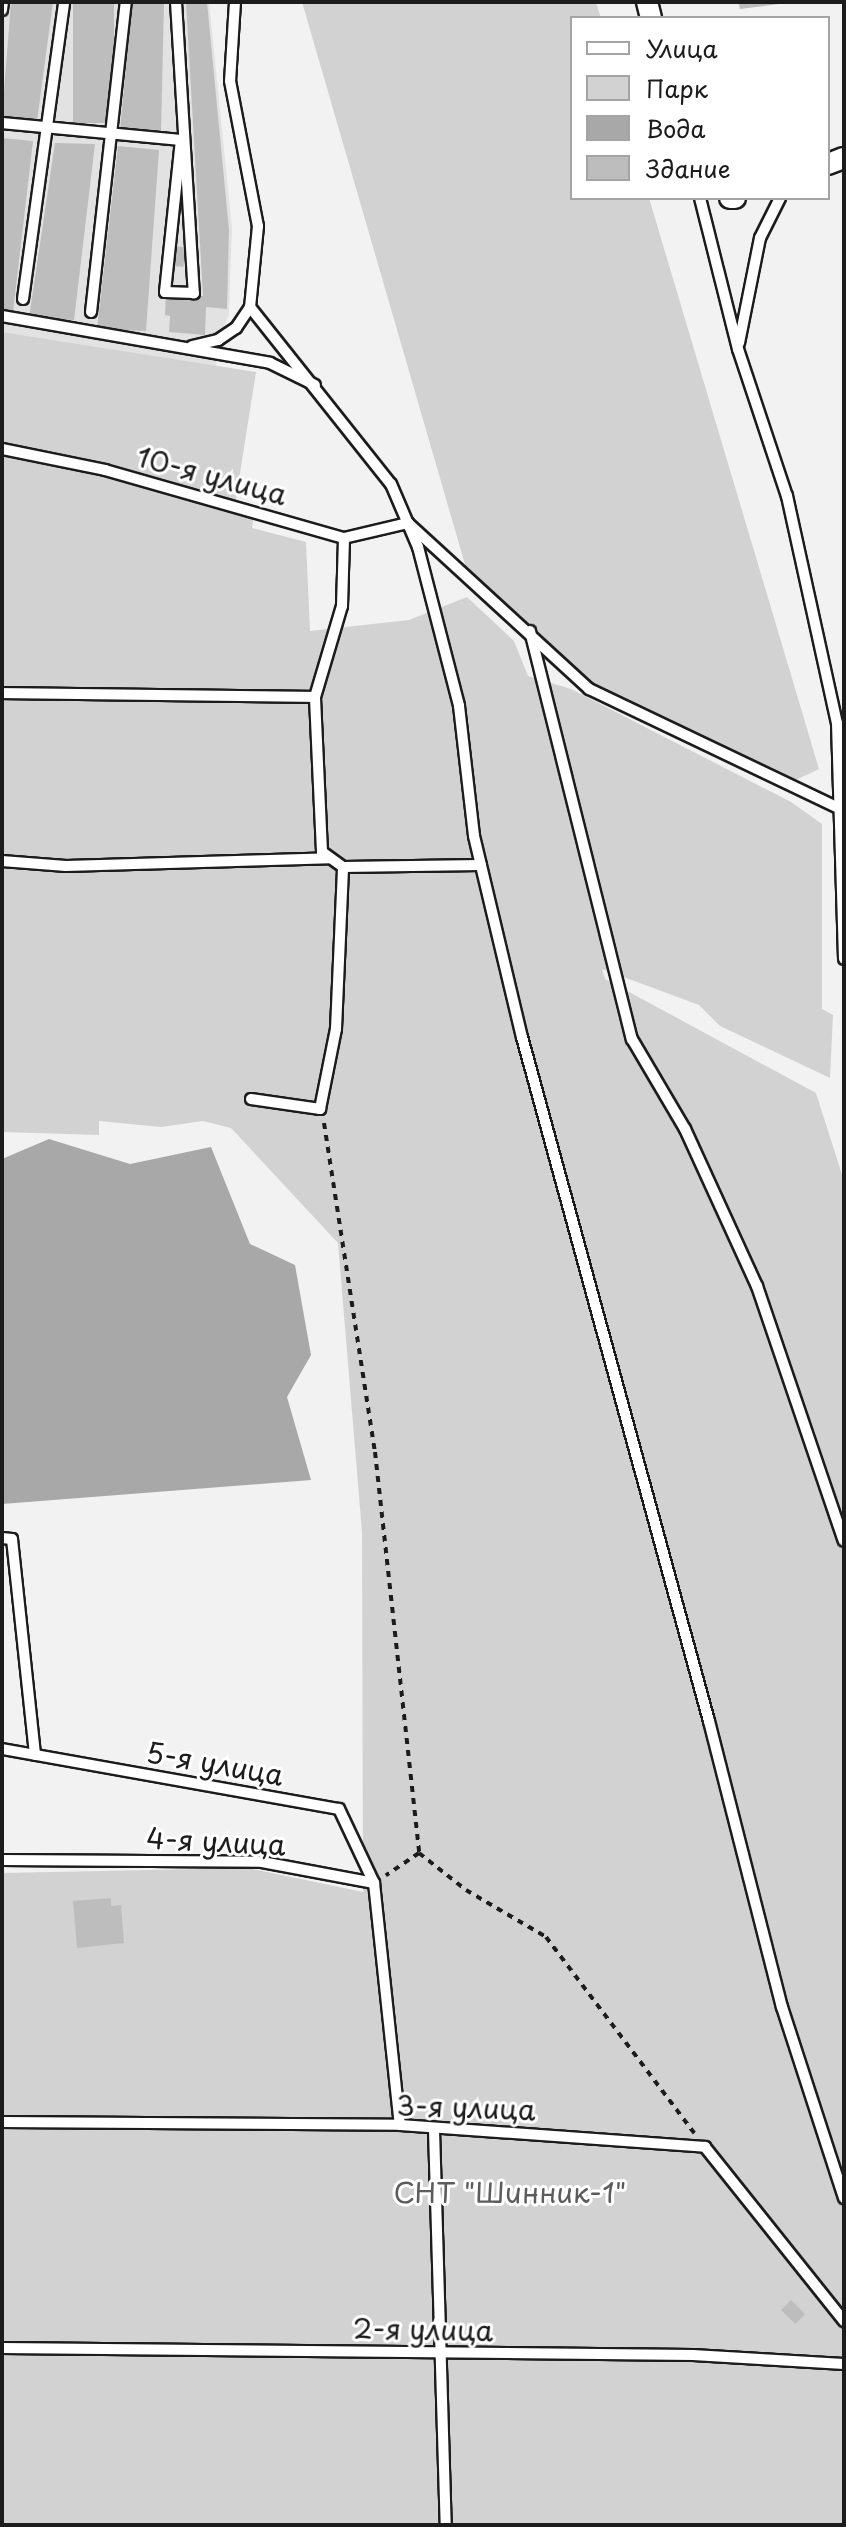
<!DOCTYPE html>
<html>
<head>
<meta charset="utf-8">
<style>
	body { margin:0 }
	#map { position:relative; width:846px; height:2527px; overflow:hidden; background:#f2f2f2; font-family:"Playpen Sans",sans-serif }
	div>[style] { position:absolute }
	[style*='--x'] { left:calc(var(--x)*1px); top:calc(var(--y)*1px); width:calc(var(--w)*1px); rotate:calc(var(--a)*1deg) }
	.built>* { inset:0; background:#e2e2e2 }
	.green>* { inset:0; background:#d2d2d2 }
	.water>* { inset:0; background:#a8a8a8 }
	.building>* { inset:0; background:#bdbdbd; transform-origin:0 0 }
	.path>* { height:4px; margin-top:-2px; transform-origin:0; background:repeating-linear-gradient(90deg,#1c1c1c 0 6px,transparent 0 12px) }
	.roads { filter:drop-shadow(2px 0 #1c1c1c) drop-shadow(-2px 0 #1c1c1c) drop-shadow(0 2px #1c1c1c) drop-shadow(0 -2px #1c1c1c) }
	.lane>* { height:10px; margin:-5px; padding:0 5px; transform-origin:5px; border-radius:5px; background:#fff }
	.street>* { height:20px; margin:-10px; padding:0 10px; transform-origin:10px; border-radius:10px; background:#fff }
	span { translate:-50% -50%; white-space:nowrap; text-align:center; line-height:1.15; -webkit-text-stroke:6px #fff; paint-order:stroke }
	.street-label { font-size:28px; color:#1c1c1c }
	.park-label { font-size:28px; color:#5c5c5c }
	.frame { position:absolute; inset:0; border:4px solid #1c1c1c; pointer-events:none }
	.legend { position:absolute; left:570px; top:16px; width:260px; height:184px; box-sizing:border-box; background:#fff; border:2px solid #a4a4a4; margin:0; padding:10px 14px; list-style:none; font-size:24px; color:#1c1c1c }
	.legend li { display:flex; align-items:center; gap:16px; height:40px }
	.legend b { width:40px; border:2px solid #a4a4a4 }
</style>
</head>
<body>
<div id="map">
	<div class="built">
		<div style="clip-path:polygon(2px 2px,209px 2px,232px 228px,229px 315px,218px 340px,216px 366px,2px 332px)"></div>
	</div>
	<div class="green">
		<div style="clip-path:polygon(302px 2px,596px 2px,601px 18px,572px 18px,572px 198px,649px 198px,819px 769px,783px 786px,584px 681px,471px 585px)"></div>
		<div style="clip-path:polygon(2px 332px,256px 372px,234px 511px,254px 515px,252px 528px,306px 542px,310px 631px,409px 620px,467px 597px,514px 641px,528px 676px,571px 689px,791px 802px,822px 824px,822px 1009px,833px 1015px,830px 1078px,720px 1026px,699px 1005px,602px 969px,605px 979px,816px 1093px,844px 1181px,844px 2525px,2px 2525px,2px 1873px,248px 1868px,363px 1892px,362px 1532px,338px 1243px,231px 1128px,203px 1121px,161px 1127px,99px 1121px,99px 1135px,2px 1132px)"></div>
	</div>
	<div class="water">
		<div style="clip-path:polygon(49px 1139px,130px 1164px,211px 1147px,250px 1244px,295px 1265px,311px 1355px,287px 1397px,311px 1480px,2px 1504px,2px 1159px)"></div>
	</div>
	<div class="building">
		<div style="clip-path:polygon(11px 2px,53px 2px,37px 121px,2px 117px)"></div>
		<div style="left:73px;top:2px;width:41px;height:121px"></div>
		<div style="clip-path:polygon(132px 2px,164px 2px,161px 133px,120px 130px)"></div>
		<div style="clip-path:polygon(186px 2px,207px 2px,229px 230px,227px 309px,206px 307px,205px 335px,169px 332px,170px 316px,165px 315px,166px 295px,203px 296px)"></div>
		<div style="clip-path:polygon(738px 2px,787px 2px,787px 3px,740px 9px)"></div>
		<div style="clip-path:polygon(2px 138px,33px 141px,13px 312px,2px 309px)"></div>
		<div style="clip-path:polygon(55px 143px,95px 144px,74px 320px,29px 318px)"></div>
		<div style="clip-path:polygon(118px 146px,159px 150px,146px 331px,97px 329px)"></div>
		<div style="left:172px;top:246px;width:13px;height:20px;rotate:4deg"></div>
		<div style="clip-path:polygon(111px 1898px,111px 1906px,121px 1905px,124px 1943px,77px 1948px,73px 1901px)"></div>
		<div style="left:791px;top:2300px;width:20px;height:14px;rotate:45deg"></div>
	</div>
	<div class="path">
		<div style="--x:324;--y:1123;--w:333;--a:81.2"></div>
		<div style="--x:375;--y:1452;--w:403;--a:83.7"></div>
		<div style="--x:419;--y:1853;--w:40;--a:146"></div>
		<div style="--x:419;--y:1853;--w:60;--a:38.2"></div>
		<div style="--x:466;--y:1890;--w:93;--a:30.4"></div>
		<div style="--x:546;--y:1937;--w:246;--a:52.9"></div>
	</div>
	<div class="roads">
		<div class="lane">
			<div style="--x:176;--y:2;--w:292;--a:86.5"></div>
			<div style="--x:194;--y:293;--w:29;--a:-178"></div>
			<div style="--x:165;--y:292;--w:153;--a:-84"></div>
			<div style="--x:235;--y:2;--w:79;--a:93.6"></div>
			<div style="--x:230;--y:81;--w:148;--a:79.1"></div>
			<div style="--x:258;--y:226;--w:81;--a:95.6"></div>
			<div style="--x:250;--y:307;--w:226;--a:51.5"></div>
			<div style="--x:391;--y:484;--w:69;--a:66.8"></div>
			<div style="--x:418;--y:547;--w:164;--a:75.5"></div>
			<div style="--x:459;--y:706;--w:131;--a:83.4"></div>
			<div style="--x:474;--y:836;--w:207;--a:76.6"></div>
			<div style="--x:522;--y:1037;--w:709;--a:74.71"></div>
			<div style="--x:709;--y:1721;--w:295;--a:75.7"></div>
			<div style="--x:782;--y:2007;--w:201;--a:72"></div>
			<div style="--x:2;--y:10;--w:8;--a:-83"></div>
			<div style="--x:2;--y:123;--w:180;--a:5.4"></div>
			<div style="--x:700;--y:198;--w:156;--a:75.9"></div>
			<div style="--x:738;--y:349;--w:155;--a:71.6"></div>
			<div style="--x:787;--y:496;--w:232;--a:77.6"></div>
			<div style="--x:837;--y:723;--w:236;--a:88.3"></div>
			<div style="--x:23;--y:299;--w:300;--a:-82.1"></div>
			<div style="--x:91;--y:312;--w:312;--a:-83.6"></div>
			<div style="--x:2;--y:316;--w:272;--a:9.9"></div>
			<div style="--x:270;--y:363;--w:50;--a:26.1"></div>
			<div style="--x:739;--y:343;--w:107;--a:-78.7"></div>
			<div style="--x:760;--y:238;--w:45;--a:-63.4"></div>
			<div style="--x:192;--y:346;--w:27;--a:-13"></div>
			<div style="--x:218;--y:340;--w:22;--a:-34"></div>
			<div style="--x:236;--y:328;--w:25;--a:-56"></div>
			<div style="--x:2;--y:449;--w:105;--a:11.5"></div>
			<div style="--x:105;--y:470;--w:248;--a:15.9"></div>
			<div style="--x:344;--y:538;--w:66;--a:-13.2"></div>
			<div style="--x:408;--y:523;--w:246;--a:42.5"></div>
			<div style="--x:589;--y:689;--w:276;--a:25.5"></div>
			<div style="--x:530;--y:631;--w:421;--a:76"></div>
			<div style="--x:632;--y:1039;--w:104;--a:59.5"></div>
			<div style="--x:685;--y:1129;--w:173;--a:65.4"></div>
			<div style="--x:757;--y:1286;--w:269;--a:71.2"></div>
			<div style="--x:2;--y:693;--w:313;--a:0.7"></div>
			<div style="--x:2;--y:861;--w:64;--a:4.5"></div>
			<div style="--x:66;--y:866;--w:264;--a:-1.7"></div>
			<div style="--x:343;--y:867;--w:138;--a:-0.8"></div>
			<div style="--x:251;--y:1099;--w:70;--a:8.2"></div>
			<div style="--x:320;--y:1109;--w:82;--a:-78.7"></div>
			<div style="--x:336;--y:1029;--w:162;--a:-87.5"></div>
			<div style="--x:343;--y:867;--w:26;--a:-144"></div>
			<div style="--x:322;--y:852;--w:155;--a:-92.6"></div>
			<div style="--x:315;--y:697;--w:95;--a:-73.5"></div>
			<div style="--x:342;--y:606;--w:68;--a:-88.3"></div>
			<div style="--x:2;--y:1538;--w:10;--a:6"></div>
			<div style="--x:12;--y:1539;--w:217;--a:83.9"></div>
			<div style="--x:2;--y:1749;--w:342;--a:10.1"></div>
			<div style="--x:339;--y:1809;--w:82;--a:64.7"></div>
			<div style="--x:2;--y:1860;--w:260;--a:0.4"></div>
			<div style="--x:262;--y:1862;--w:114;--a:10.6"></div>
			<div style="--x:374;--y:1883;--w:243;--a:83.9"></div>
			<div style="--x:2;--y:2122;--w:398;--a:0.4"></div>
			<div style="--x:400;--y:2125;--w:306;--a:4.1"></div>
			<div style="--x:705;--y:2147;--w:223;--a:51.4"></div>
			<div style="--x:434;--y:2130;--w:395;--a:88.3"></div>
			<div style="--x:2;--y:2348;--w:691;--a:0.58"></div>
			<div style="--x:693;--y:2355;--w:151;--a:3.4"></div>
		</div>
		<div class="street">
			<div style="--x:647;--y:2;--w:16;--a:76"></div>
			<div style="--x:828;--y:164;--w:17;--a:-21"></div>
			<div style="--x:730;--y:198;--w:5;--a:0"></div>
		</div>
	</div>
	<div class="street-label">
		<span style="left:212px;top:475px;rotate:15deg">10-я улица</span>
		<span style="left:215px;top:1763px;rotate:10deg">5-я улица</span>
		<span style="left:216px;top:1841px;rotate:3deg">4-я улица</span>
		<span style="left:466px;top:2107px;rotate:2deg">3-я улица</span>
		<span style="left:423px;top:2329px;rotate:1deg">2-я улица</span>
	</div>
	<div class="park-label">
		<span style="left:510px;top:2192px">СНТ "Шинник-1"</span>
	</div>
	<div class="frame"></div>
	<ul class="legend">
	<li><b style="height:10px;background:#fff"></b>Улица</li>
	<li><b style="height:22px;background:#d2d2d2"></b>Парк</li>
	<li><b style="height:22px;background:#a8a8a8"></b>Вода</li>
	<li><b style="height:22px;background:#bdbdbd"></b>Здание</li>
	</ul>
</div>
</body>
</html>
